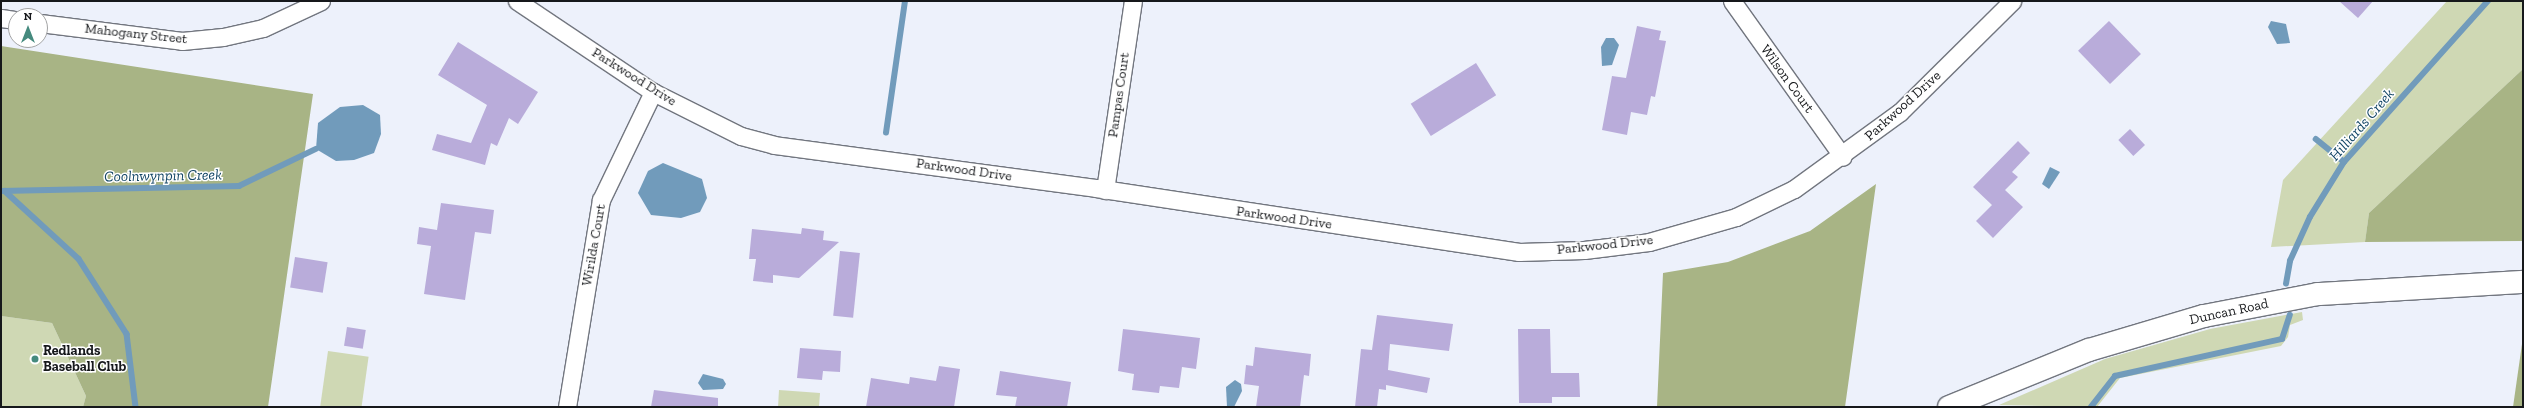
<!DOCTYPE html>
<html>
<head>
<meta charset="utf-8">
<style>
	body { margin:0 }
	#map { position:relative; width:2524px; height:408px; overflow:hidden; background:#edf1fb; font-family:"Zilla Slab",serif }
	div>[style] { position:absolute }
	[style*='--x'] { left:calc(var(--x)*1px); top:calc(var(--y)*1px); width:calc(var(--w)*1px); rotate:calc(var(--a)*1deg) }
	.green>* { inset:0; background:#cfd8b4; transform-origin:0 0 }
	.forest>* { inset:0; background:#a8b485 }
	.water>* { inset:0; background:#719bbb }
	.stream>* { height:5.5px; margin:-2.75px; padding:0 2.75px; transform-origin:2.75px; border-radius:2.75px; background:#719bbb }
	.building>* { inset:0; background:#b9acda; transform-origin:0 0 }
	.roads { filter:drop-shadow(1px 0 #72767f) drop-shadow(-1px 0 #72767f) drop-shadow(0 1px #72767f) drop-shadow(0 -1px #72767f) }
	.street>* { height:17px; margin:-8.5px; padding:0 8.5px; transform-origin:8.5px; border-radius:8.5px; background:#fff }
	.highway>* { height:22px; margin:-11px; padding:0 11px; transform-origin:11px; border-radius:11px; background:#fff }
	.dots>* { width:11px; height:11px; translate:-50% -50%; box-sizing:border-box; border:2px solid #fff; border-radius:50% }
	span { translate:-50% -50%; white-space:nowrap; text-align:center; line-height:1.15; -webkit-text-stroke:3px #fff; paint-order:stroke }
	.street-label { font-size:14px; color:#16181b }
	.poi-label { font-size:14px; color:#16181b; font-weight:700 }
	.left { translate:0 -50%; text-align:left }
	.water-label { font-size:15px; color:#124565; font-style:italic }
	.frame { position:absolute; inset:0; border:2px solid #16181b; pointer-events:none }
	.north { position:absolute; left:8px; top:8px; width:40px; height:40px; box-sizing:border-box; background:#fff; border:1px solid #a2a3a4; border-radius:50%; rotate:0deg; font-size:11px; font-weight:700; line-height:16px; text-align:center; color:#16181b }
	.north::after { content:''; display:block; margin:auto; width:14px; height:18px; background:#458a7e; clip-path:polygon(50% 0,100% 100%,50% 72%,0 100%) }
</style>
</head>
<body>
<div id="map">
	<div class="green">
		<div style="clip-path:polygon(2447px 1px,2523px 1px,2523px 69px,2369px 213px,2365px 242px,2271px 247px,2283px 180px)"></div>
		<div style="clip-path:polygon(2302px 312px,2303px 320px,2290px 325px,2288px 337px,2281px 346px,2120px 378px,2097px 407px,1999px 405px,2105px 359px,2210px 329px)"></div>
		<div style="clip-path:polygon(1px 316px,52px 323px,86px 396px,83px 407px,1px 407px)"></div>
		<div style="left:328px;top:351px;width:41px;height:57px;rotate:8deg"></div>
		<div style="clip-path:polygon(779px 390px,820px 393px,819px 407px,778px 407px)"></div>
	</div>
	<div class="forest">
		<div style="clip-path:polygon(1px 46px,313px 94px,268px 407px,83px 407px,86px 396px,52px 323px,1px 316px)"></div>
		<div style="clip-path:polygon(2523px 69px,2523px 241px,2365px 242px,2369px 213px)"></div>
		<div style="clip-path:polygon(1876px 184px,1845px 407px,1657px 407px,1663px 273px,1728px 262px,1810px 231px)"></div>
		<div style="clip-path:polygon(2523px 337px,2523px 407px,2513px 407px)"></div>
	</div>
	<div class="water">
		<div style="clip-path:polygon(2271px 21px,2286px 24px,2290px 43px,2277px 44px,2268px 27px)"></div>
		<div style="clip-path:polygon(1606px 38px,1614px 38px,1619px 45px,1612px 65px,1602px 66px,1601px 47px)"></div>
		<div style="clip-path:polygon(363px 105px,380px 115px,381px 134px,374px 153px,354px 160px,336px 161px,316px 149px,318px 123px,340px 107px)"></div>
		<div style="clip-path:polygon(663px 163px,702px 179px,707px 198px,700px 212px,681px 218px,651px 215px,638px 193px,648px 171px)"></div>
		<div style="clip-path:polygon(2050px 167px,2060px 172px,2049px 189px,2042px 184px)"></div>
		<div style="clip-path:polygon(703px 374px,723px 379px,726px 384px,723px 389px,703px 390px,698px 383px)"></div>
		<div style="clip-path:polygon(1235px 380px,1241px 384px,1242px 391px,1234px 407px,1227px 407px,1226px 387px)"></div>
	</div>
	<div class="stream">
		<div style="--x:886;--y:133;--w:133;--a:-81.8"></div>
		<div style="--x:2316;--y:139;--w:36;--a:39"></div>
		<div style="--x:1;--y:191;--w:238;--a:-1.2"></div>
		<div style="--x:239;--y:186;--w:85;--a:-25.7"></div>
		<div style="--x:5;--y:191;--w:100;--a:42.6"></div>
		<div style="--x:79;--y:259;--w:89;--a:57.4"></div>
		<div style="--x:127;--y:334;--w:74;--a:83"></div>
		<div style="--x:2286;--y:284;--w:23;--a:-80"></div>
		<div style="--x:2290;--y:261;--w:48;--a:-65.6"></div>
		<div style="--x:2310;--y:217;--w:65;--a:-58.3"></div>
		<div style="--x:2344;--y:162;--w:216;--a:-48.2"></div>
		<div style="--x:2091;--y:407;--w:39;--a:-52"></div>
		<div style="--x:2115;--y:376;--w:171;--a:-12.5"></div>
		<div style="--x:2282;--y:339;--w:25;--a:-72"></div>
	</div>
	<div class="building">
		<div style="clip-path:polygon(2339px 1px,2373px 1px,2358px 18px)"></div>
		<div style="left:2109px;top:21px;width:46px;height:43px;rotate:46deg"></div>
		<div style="clip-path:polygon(1637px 26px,1661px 31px,1659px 40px,1666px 41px,1655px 97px,1651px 96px,1647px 115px,1631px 112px,1627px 135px,1602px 130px,1612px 76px,1626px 78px)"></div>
		<div style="clip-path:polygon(458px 42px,538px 92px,518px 124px,509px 118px,497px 146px,491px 143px,485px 165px,432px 150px,437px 134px,471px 143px,487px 105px,438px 75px)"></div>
		<div style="left:1476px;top:63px;width:38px;height:77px;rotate:58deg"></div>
		<div style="left:2130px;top:129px;width:22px;height:16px;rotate:47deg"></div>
		<div style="clip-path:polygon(2018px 141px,2030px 153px,2012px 172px,2018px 177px,2005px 190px,2023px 207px,1993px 238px,1976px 221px,1992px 205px,1973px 187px)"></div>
		<div style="clip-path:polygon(441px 203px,494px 210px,491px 234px,475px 232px,465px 300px,424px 294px,431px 246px,417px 244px,419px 227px,437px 230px)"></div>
		<div style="clip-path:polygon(802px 228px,824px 231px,823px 240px,839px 242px,799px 278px,773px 275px,773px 283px,753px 281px,756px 259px,749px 259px,752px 229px,801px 234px)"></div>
		<div style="left:840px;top:251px;width:20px;height:65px;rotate:6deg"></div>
		<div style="left:295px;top:257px;width:33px;height:31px;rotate:9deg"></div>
		<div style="clip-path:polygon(1377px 315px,1453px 324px,1449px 351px,1390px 344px,1388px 370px,1430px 378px,1427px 393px,1386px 385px,1386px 390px,1379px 389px,1377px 407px,1355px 407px,1361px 349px,1372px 350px)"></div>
		<div style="left:347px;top:327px;width:19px;height:19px;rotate:9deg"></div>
		<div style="clip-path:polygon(1123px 329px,1200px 338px,1196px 369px,1182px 367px,1179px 388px,1160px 386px,1159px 393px,1132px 390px,1134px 374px,1118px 371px)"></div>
		<div style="clip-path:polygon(1518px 329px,1550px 329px,1551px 373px,1579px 373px,1580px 397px,1552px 397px,1552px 403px,1519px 403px)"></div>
		<div style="clip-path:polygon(1255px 347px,1311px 354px,1309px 376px,1304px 375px,1300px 407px,1256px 407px,1259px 386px,1244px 384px,1246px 365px,1253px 366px)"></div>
		<div style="clip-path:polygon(800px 348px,841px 351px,840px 372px,823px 371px,822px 380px,797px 378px)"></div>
		<div style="clip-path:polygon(939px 366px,960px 369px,954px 407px,866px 407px,871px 378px,909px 384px,910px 377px,936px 381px)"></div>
		<div style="clip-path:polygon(1000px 371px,1071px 382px,1067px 407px,1015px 407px,1017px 397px,996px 395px)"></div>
		<div style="clip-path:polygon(654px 390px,718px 398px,718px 407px,651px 407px)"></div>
	</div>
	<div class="roads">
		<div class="street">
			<div style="--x:517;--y:1;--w:164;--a:33.8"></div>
			<div style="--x:653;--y:92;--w:98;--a:26.6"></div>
			<div style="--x:741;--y:136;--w:34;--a:15"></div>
			<div style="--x:774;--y:145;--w:325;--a:7.6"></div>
			<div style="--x:1096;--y:188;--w:428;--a:8.6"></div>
			<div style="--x:1519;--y:252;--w:65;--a:-1.8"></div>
			<div style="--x:1584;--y:250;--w:65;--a:-7"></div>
			<div style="--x:1649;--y:242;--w:91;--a:-16"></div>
			<div style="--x:1736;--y:217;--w:64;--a:-25.8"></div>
			<div style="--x:1794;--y:189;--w:131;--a:-36"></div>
			<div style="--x:1900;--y:112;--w:158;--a:-44.7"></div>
			<div style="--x:1732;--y:1;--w:191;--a:54.6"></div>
			<div style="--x:1;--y:18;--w:15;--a:8"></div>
			<div style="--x:40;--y:23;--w:143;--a:7.2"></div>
			<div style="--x:182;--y:41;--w:41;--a:-5.6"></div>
			<div style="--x:223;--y:37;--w:41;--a:-12.7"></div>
			<div style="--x:263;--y:28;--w:64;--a:-25"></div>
			<div style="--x:1105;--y:190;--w:191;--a:-81.6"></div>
			<div style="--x:567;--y:407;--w:210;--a:-80.7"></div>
			<div style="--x:601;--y:200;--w:120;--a:-64.3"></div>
		</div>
		<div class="highway">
			<div style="--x:1949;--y:407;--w:151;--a:-22.2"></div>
			<div style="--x:2089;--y:350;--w:120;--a:-16.5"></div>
			<div style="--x:2204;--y:316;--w:116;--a:-10.9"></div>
			<div style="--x:2318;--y:294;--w:205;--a:-3.4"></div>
		</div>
	</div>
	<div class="dots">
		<div style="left:35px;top:359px;background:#458a7e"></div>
	</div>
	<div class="street-label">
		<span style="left:136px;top:34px;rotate:6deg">Mahogany Street</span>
		<span style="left:634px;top:77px;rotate:32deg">Parkwood Drive</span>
		<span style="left:1787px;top:79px;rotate:54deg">Wilson Court</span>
		<span style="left:1119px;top:95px;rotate:-82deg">Pampas Court</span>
		<span style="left:1903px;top:106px;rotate:-42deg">Parkwood Drive</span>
		<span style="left:964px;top:170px;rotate:8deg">Parkwood Drive</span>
		<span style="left:1284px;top:218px;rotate:8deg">Parkwood Drive</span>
		<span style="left:594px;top:245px;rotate:-80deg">Wirilda Court</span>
		<span style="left:1605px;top:245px;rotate:-6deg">Parkwood Drive</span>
		<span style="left:2229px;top:312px;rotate:-12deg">Duncan Road</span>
	</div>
	<div class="poi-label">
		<span class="left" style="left:43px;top:359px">Redlands<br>Baseball Club</span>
	</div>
	<div class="water-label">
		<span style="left:2362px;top:125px;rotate:-49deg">Hilliards Creek</span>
		<span style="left:163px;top:176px;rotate:-1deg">Coolnwynpin Creek</span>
	</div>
	<div class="frame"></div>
	<div class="north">N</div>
</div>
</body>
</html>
